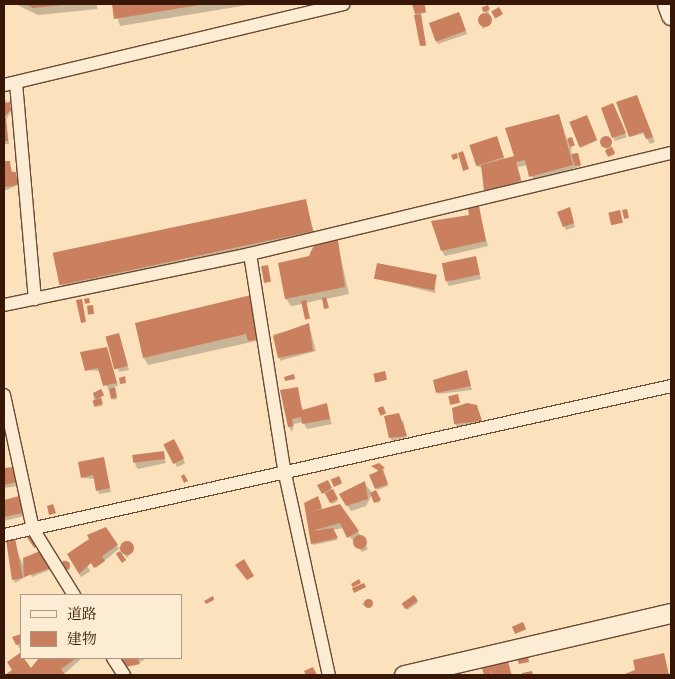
<!DOCTYPE html>
<html>
<head>
<meta charset="utf-8">
<style>
	body { margin:0 }
	#map { position:relative; width:675px; height:679px; overflow:hidden; background:#fbe2bc; font-family:"Old Standard TT","Noto Serif JP",serif }
	div>[style] { position:absolute }
	[style*='--x'] { left:calc(var(--x)*1px); top:calc(var(--y)*1px); width:calc(var(--w)*1px); rotate:calc(var(--a)*1deg) }
	.shadow>* { inset:0; background:#0003; transform-origin:0 0 }
	.building>* { inset:0; background:#ca805e; transform-origin:0 0 }
	.round { border-radius:50% }
	.roads { filter:drop-shadow(1px 0 #694a35) drop-shadow(-1px 0 #694a35) drop-shadow(0 1px #694a35) drop-shadow(0 -1px #694a35) }
	.street>* { height:12px; margin:-6px; padding:0 6px; transform-origin:6px; border-radius:6px; background:#fcecd3 }
	.secondary>* { height:19px; margin:-9.5px; padding:0 9.5px; transform-origin:9.5px; border-radius:9.5px; background:#fcecd3 }
	span { translate:-50% -50%; white-space:nowrap; text-align:center; line-height:1.15; -webkit-text-stroke:4.5px #fcecd3; paint-order:stroke }
	.frame { position:absolute; inset:0; border:5px solid #381708; pointer-events:none }
	.legend { position:absolute; left:20px; top:594px; width:162px; height:65px; box-sizing:border-box; background:#fcecd3; border:1px solid #ae9782; margin:0; padding:6px 9px; list-style:none; font-size:15px; color:#381708 }
	.legend li { display:flex; align-items:center; gap:10px; height:25px }
	.legend b { width:25px; border:1px solid #ae9782 }
</style>
</head>
<body>
<div id="map">
	<div class="shadow">
		<div style="clip-path:polygon(15px 4px,97px 4px,97px 9px,38px 15px)"></div>
		<div style="clip-path:polygon(113px 4px,254px 4px,120px 26px)"></div>
		<div style="clip-path:polygon(413px 4px,425px 4px,426px 13px,420px 14px,426px 46px,422px 46px)"></div>
		<div style="clip-path:polygon(488px 7px,490px 22px,483px 29px,478px 20px,487px 15px,483px 9px)"></div>
		<div style="clip-path:polygon(461px 16px,467px 34px,438px 44px,430px 24px)"></div>
		<div style="clip-path:polygon(4px 97px,11px 111px,6px 120px,9px 144px,4px 144px)"></div>
		<div style="clip-path:polygon(639px 102px,655px 142px,650px 144px,644px 133px,631px 137px,618px 103px)"></div>
		<div style="clip-path:polygon(614px 108px,627px 137px,615px 141px,603px 109px)"></div>
		<div style="clip-path:polygon(559px 115px,567px 140px,572px 140px,571px 156px,577px 154px,581px 166px,534px 182px,528px 165px,518px 167px,523px 187px,488px 195px,482px 168px,477px 166px,498px 141px,505px 160px,516px 157px)"></div>
		<div style="clip-path:polygon(608px 136px,614px 155px,610px 157px,602px 142px)"></div>
		<div style="clip-path:polygon(595px 138px,596px 141px,581px 148px,578px 141px)"></div>
		<div style="clip-path:polygon(9px 162px,18px 185px,4px 191px,4px 163px)"></div>
		<div style="clip-path:polygon(305px 201px,316px 239px,191px 266px,186px 257px,186px 262px,66px 293px,62px 285px)"></div>
		<div style="clip-path:polygon(570px 209px,575px 227px,566px 230px,559px 213px)"></div>
		<div style="clip-path:polygon(479px 214px,488px 246px,445px 256px,442px 251px,470px 215px)"></div>
		<div style="clip-path:polygon(337px 241px,349px 294px,326px 299px,326px 310px,323px 299px,306px 303px,307px 321px,303px 304px,291px 306px,286px 299px,279px 264px,311px 257px,310px 252px)"></div>
		<div style="clip-path:polygon(475px 258px,481px 279px,449px 286px,447px 283px)"></div>
		<div style="clip-path:polygon(436px 276px,435px 293px,375px 278px)"></div>
		<div style="clip-path:polygon(251px 297px,261px 340px,148px 365px,144px 358px)"></div>
		<div style="left:309px;top:325px;width:27px;height:37px;rotate:75deg"></div>
		<div style="clip-path:polygon(108px 338px,120px 338px,129px 370px,119px 372px)"></div>
		<div style="clip-path:polygon(108px 352px,118px 386px,113px 387px,117px 399px,113px 400px,100px 371px,86px 370px)"></div>
		<div style="clip-path:polygon(466px 371px,472px 390px,438px 394px,445px 376px)"></div>
		<div style="clip-path:polygon(297px 389px,303px 411px,326px 405px,332px 424px,307px 429px,303px 422px,294px 424px,292px 432px,289px 427px)"></div>
		<div style="clip-path:polygon(101px 390px,102px 406px,95px 407px,93px 393px)"></div>
		<div style="clip-path:polygon(478px 409px,481px 421px,457px 427px,455px 424px)"></div>
		<div style="clip-path:polygon(403px 420px,407px 437px,392px 441px,390px 437px)"></div>
		<div style="left:173px;top:440px;width:26px;height:9px;rotate:62deg"></div>
		<div style="clip-path:polygon(163px 453px,166px 463px,138px 469px,136px 466px,134px 459px)"></div>
		<div style="clip-path:polygon(103px 458px,111px 492px,99px 494px,95px 479px,83px 478px)"></div>
		<div style="clip-path:polygon(383px 467px,388px 486px,377px 490px,371px 475px)"></div>
		<div style="clip-path:polygon(12px 468px,17px 486px,4px 488px,4px 469px)"></div>
		<div style="clip-path:polygon(327px 481px,338px 501px,332px 504px,319px 486px)"></div>
		<div style="clip-path:polygon(364px 483px,380px 502px,376px 503px,372px 495px,366px 506px,351px 511px,342px 497px)"></div>
		<div style="clip-path:polygon(19px 498px,24px 516px,4px 521px,4px 501px)"></div>
		<div style="clip-path:polygon(evenodd,319px 499px,322px 510px,353px 523px,368px 549px,362px 552px,343px 528px,333px 530px,337px 540px,313px 545px,306px 504px,319px 499px,315px 511px,319px 532px,318px 533px,310px 512px,315px 511px)"></div>
		<div style="clip-path:polygon(106px 529px,118px 548px,129px 541px,134px 549px,127px 558px,120px 548px,96px 568px,81px 546px)"></div>
		<div style="left:77px;top:549px;width:26px;height:11px;rotate:59deg"></div>
		<div style="clip-path:polygon(18px 554px,28px 575px,15px 583px,13px 579px)"></div>
		<div style="clip-path:polygon(24px 559px,56px 567px,32px 577px)"></div>
		<div style="clip-path:polygon(64px 560px,70px 569px,69px 571px,62px 562px)"></div>
		<div style="left:414px;top:597px;width:7px;height:13px;rotate:56deg"></div>
		<div style="clip-path:polygon(371px 599px,370px 608px,363px 605px,362px 604px)"></div>
		<div style="clip-path:polygon(21px 635px,21px 647px,19px 648px,14px 638px)"></div>
		<div style="clip-path:polygon(40px 658px,82px 658px,63px 675px,38px 675px,33px 670px)"></div>
		<div style="clip-path:polygon(130px 658px,147px 658px,134px 666px)"></div>
		<div style="clip-path:polygon(507px 659px,512px 675px,485px 675px,483px 668px)"></div>
	</div>
	<div class="building">
		<div style="clip-path:polygon(25px 4px,63px 4px,63px 5px,33px 8px)"></div>
		<div style="clip-path:polygon(112px 4px,199px 4px,199px 5px,114px 19px)"></div>
		<div style="clip-path:polygon(412px 4px,424px 4px,426px 12px,415px 14px)"></div>
		<div style="left:488px;top:5px;width:5px;height:7px;rotate:68deg"></div>
		<div style="left:499px;top:7px;width:8px;height:9px;rotate:60deg"></div>
		<div style="left:459px;top:12px;width:20px;height:32px;rotate:70deg"></div>
		<div class="round" style="left:478px;top:13px;width:14px;height:14px"></div>
		<div style="clip-path:polygon(421px 14px,426px 45px,420px 46px,414px 15px)"></div>
		<div style="clip-path:polygon(637px 95px,653px 137px,646px 139px,643px 132px,629px 137px,616px 102px)"></div>
		<div style="clip-path:polygon(10px 102px,11px 110px,4px 117px,4px 103px)"></div>
		<div style="clip-path:polygon(613px 103px,626px 133px,612px 138px,601px 108px)"></div>
		<div style="clip-path:polygon(559px 114px,573px 165px,529px 177px,525px 160px,516px 162px,521px 181px,484px 191px,481px 165px,514px 156px,505px 128px)"></div>
		<div style="left:587px;top:115px;width:27px;height:19px;rotate:68deg"></div>
		<div style="clip-path:polygon(4px 118px,6px 118px,8px 141px,4px 141px)"></div>
		<div class="round" style="left:600px;top:136px;width:12px;height:12px"></div>
		<div style="left:497px;top:136px;width:22px;height:29px;rotate:72deg"></div>
		<div style="left:572px;top:137px;width:9px;height:5px;rotate:72deg"></div>
		<div style="left:612px;top:147px;width:7px;height:8px;rotate:63deg"></div>
		<div style="clip-path:polygon(463px 151px,469px 169px,463px 171px,458px 153px)"></div>
		<div style="clip-path:polygon(457px 153px,458px 158px,453px 160px,451px 155px)"></div>
		<div style="clip-path:polygon(578px 153px,581px 165px,575px 166px,571px 154px)"></div>
		<div style="clip-path:polygon(4px 161px,10px 161px,11px 172px,16px 172px,18px 184px,13px 186px,4px 187px)"></div>
		<div style="left:306px;top:199px;width:33px;height:259px;rotate:78deg"></div>
		<div style="clip-path:polygon(479px 206px,486px 241px,441px 251px,431px 221px,469px 215px,468px 209px)"></div>
		<div style="clip-path:polygon(570px 207px,574px 223px,563px 227px,557px 212px)"></div>
		<div style="left:627px;top:209px;width:9px;height:5px;rotate:77deg"></div>
		<div style="left:620px;top:210px;width:13px;height:12px;rotate:77deg"></div>
		<div style="clip-path:polygon(338px 240px,345px 287px,285px 299px,278px 263px,309px 256px,314px 245px)"></div>
		<div style="left:476px;top:256px;width:19px;height:35px;rotate:78deg"></div>
		<div style="left:377px;top:263px;width:61px;height:16px;rotate:11deg"></div>
		<div style="left:268px;top:265px;width:17px;height:7px;rotate:80deg"></div>
		<div style="clip-path:polygon(251px 295px,261px 339px,248px 341px,246px 334px,143px 358px,135px 323px)"></div>
		<div style="clip-path:polygon(326px 297px,329px 308px,324px 309px,322px 298px)"></div>
		<div style="left:89px;top:298px;width:5px;height:5px;rotate:79deg"></div>
		<div style="clip-path:polygon(82px 299px,86px 322px,81px 323px,76px 300px)"></div>
		<div style="left:306px;top:300px;width:19px;height:5px;rotate:78deg"></div>
		<div style="left:93px;top:305px;width:9px;height:6px;rotate:84deg"></div>
		<div style="clip-path:polygon(309px 323px,313px 351px,278px 358px,273px 336px)"></div>
		<div style="left:119px;top:333px;width:34px;height:14px;rotate:75deg"></div>
		<div style="clip-path:polygon(107px 347px,117px 383px,103px 386px,98px 368px,85px 371px,80px 352px)"></div>
		<div style="clip-path:polygon(467px 370px,471px 386px,436px 393px,433px 380px)"></div>
		<div style="left:385px;top:371px;width:9px;height:12px;rotate:77deg"></div>
		<div style="clip-path:polygon(294px 374px,295px 379px,285px 381px,284px 377px)"></div>
		<div style="clip-path:polygon(125px 376px,126px 383px,120px 384px,119px 378px)"></div>
		<div style="clip-path:polygon(115px 387px,117px 397px,111px 399px,109px 389px)"></div>
		<div style="clip-path:polygon(298px 387px,302px 410px,327px 403px,330px 419px,302px 424px,301px 417px,292px 419px,293px 426px,288px 427px,280px 390px)"></div>
		<div style="left:101px;top:389px;width:7px;height:9px;rotate:63deg"></div>
		<div style="left:458px;top:394px;width:9px;height:10px;rotate:77deg"></div>
		<div style="left:101px;top:398px;width:6px;height:9px;rotate:72deg"></div>
		<div style="clip-path:polygon(467px 403px,477px 405px,482px 421px,454px 424px,452px 408px)"></div>
		<div style="left:383px;top:406px;width:8px;height:6px;rotate:67deg"></div>
		<div style="clip-path:polygon(399px 413px,407px 436px,389px 438px,384px 416px)"></div>
		<div style="left:174px;top:439px;width:22px;height:12px;rotate:63deg"></div>
		<div style="left:164px;top:451px;width:8px;height:32px;rotate:83deg"></div>
		<div style="clip-path:polygon(104px 457px,110px 488px,96px 491px,93px 475px,81px 478px,78px 462px)"></div>
		<div style="clip-path:polygon(379px 463px,385px 468px,382px 469px,388px 484px,375px 489px,369px 475px,379px 471px,371px 466px)"></div>
		<div style="clip-path:polygon(13px 467px,16px 482px,4px 485px,4px 468px)"></div>
		<div style="clip-path:polygon(184px 474px,188px 481px,184px 483px,181px 476px)"></div>
		<div style="left:339px;top:476px;width:8px;height:9px;rotate:67deg"></div>
		<div style="clip-path:polygon(328px 480px,332px 488px,322px 494px,317px 485px)"></div>
		<div style="clip-path:polygon(365px 481px,368px 499px,346px 506px,339px 494px)"></div>
		<div style="left:333px;top:489px;width:11px;height:9px;rotate:63deg"></div>
		<div style="clip-path:polygon(376px 490px,381px 500px,374px 503px,370px 493px)"></div>
		<div style="clip-path:polygon(19px 496px,23px 513px,4px 517px,4px 500px)"></div>
		<div style="clip-path:polygon(318px 496px,322px 508px,311px 512px,340px 504px,359px 531px,347px 538px,340px 523px,312px 531px,333px 528px,338px 538px,311px 544px,304px 503px)"></div>
		<div style="clip-path:polygon(53px 504px,56px 513px,49px 515px,47px 506px)"></div>
		<div style="clip-path:polygon(106px 527px,118px 545px,102px 556px,105px 561px,94px 568px,91px 563px,79px 574px,67px 554px,89px 539px,87px 535px)"></div>
		<div style="left:33px;top:532px;width:14px;height:8px;rotate:56deg"></div>
		<div class="round" style="left:353px;top:535px;width:14px;height:14px"></div>
		<div style="clip-path:polygon(15px 538px,23px 578px,12px 580px,6px 540px)"></div>
		<div class="round" style="left:120px;top:541px;width:14px;height:14px"></div>
		<div style="clip-path:polygon(40px 551px,54px 567px,24px 577px,23px 558px)"></div>
		<div style="left:120px;top:551px;width:11px;height:5px;rotate:56deg"></div>
		<div style="clip-path:polygon(244px 559px,254px 576px,247px 580px,235px 565px)"></div>
		<div class="round" style="left:60.5px;top:560.5px;width:9px;height:9px"></div>
		<div style="clip-path:polygon(359px 579px,361px 583px,353px 587px,351px 584px)"></div>
		<div style="clip-path:polygon(364px 583px,366px 587px,354px 593px,352px 588px)"></div>
		<div style="left:414px;top:595px;width:7px;height:15px;rotate:56deg"></div>
		<div style="clip-path:polygon(213px 596px,214px 600px,206px 604px,204px 601px)"></div>
		<div class="round" style="left:363.5px;top:598.5px;width:9px;height:9px"></div>
		<div style="left:523px;top:622px;width:8px;height:12px;rotate:67deg"></div>
		<div style="clip-path:polygon(21px 634px,21px 643px,16px 645px,12px 637px)"></div>
		<div style="clip-path:polygon(527px 652px,529px 662px,519px 664px,516px 655px)"></div>
		<div style="clip-path:polygon(20px 653px,31px 668px,39px 658px,76px 658px,61px 669px,65px 675px,5px 675px,12px 670px,7px 662px)"></div>
		<div style="clip-path:polygon(664px 653px,669px 675px,622px 675px,635px 670px,633px 660px)"></div>
		<div style="clip-path:polygon(507px 657px,511px 674px,492px 675px,487px 662px)"></div>
		<div style="clip-path:polygon(126px 658px,137px 658px,140px 664px,126px 667px,122px 660px)"></div>
		<div style="clip-path:polygon(489px 666px,491px 675px,484px 675px,482px 668px)"></div>
		<div style="clip-path:polygon(313px 667px,317px 675px,306px 675px,304px 671px)"></div>
		<div style="clip-path:polygon(532px 671px,533px 675px,522px 675px,522px 673px)"></div>
	</div>
	<div class="roads">
		<div class="street">
			<div style="--x:16;--y:83;--w:217;--a:85"></div>
			<div style="--x:4;--y:85;--w:349;--a:-13.4"></div>
			<div style="--x:250;--y:254;--w:223;--a:81"></div>
			<div style="--x:285;--y:474;--w:206;--a:77.7"></div>
			<div style="--x:4;--y:305;--w:251;--a:-11.7"></div>
			<div style="--x:250;--y:254;--w:433;--a:-13.5"></div>
			<div style="--x:4;--y:395;--w:137;--a:77.8"></div>
			<div style="--x:33;--y:529;--w:78;--a:58.2"></div>
			<div style="--x:4;--y:535;--w:683;--a:-12.59"></div>
			<div style="--x:113;--y:658;--w:20;--a:57"></div>
		</div>
		<div class="secondary">
			<div style="--x:667;--y:4;--w:12;--a:70"></div>
			<div style="--x:404;--y:675;--w:274;--a:-13.1"></div>
		</div>
	</div>
	<div class="frame"></div>
	<ul class="legend">
	<li><b style="height:6px;background:#fcecd3"></b>道路</li>
	<li><b style="height:14px;background:#ca805e"></b>建物</li>
	</ul>
</div>
</body>
</html>
